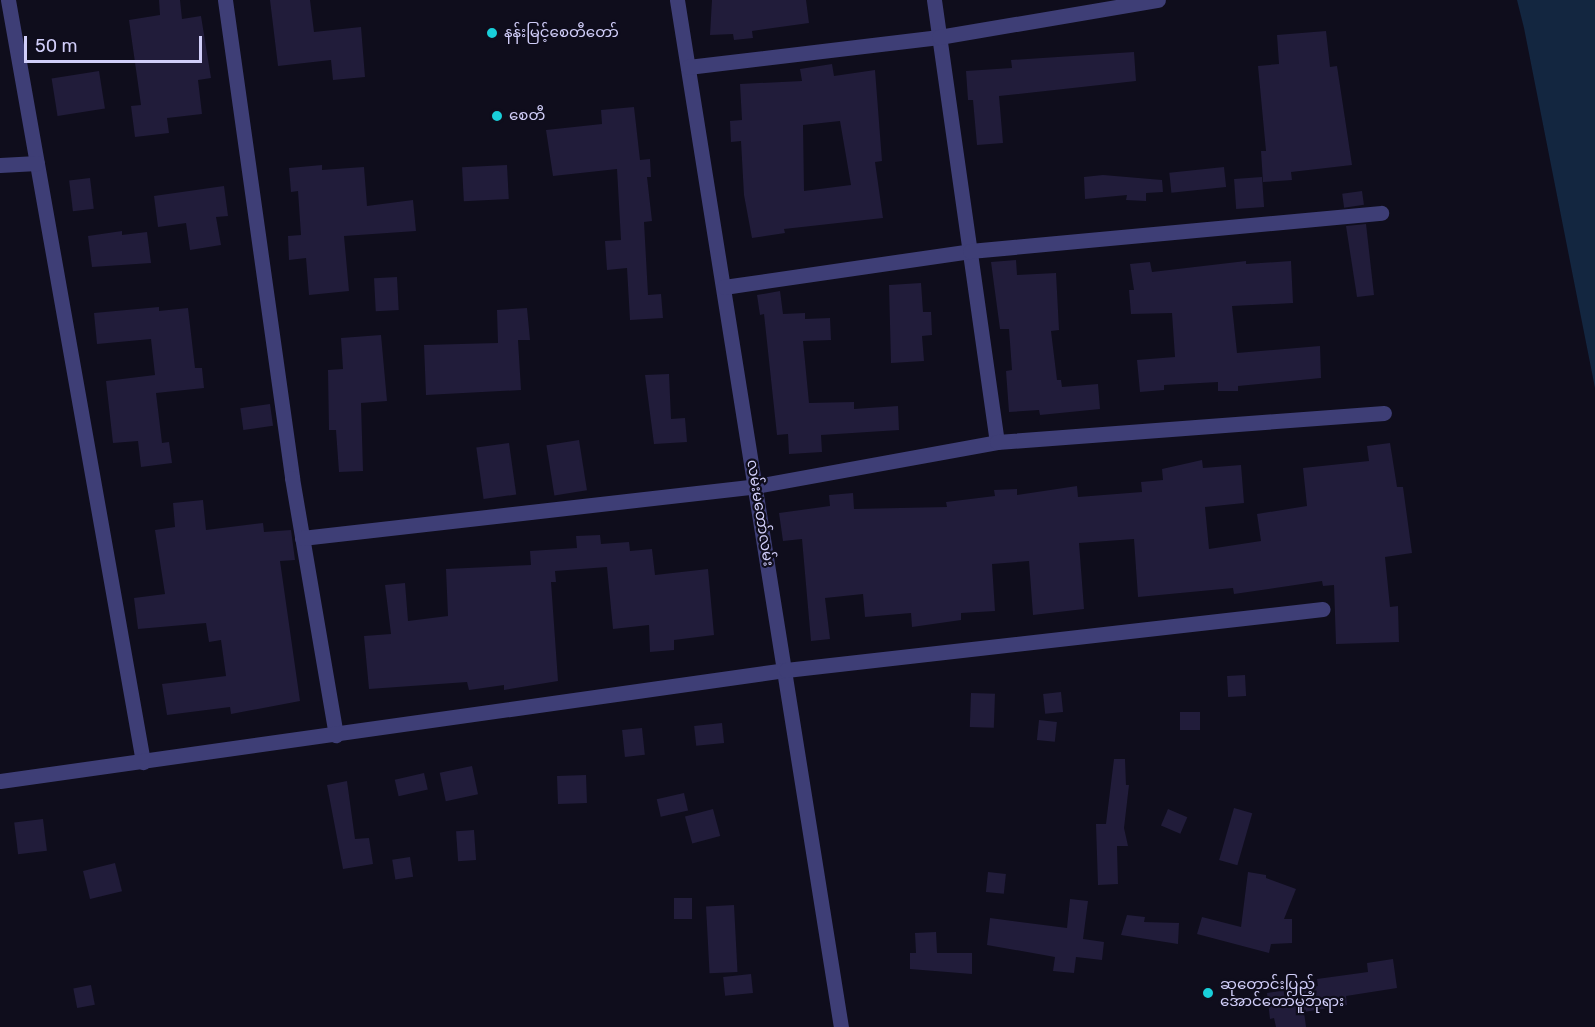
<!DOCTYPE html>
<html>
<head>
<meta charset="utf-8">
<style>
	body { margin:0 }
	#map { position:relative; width:1595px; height:1027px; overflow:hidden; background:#0f0d1c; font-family:Rubik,"Noto Sans Myanmar",sans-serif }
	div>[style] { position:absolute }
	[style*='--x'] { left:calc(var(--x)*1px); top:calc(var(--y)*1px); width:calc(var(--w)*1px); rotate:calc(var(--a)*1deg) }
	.water>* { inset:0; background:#132640 }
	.building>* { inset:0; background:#211c3a; transform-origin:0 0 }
	.street>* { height:15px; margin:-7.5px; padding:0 7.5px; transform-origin:7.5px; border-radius:7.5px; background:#3e3e76 }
	.dots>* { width:16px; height:16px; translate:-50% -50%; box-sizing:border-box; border:3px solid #0f0d1c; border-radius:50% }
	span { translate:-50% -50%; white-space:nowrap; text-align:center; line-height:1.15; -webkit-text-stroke:4.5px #0f0d1c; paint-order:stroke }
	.poi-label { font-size:15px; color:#d1cef9 }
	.left { translate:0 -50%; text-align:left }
	.street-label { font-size:15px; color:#d1cef9 }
	.scale { position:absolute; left:24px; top:36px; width:178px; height:27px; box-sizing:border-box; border:3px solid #d1cef9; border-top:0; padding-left:8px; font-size:18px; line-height:21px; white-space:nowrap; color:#d1cef9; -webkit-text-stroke:4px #0f0d1c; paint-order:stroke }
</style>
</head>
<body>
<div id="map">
	<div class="water">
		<div style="clip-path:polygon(1517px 0,1595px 0,1595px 388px,1524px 28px)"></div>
	</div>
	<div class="building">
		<div style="clip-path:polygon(159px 0,180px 0,182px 19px,201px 16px,211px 78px,198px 80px,202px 114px,167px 118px,169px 133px,135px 137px,131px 106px,141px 105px,129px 20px,160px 15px)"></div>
		<div style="clip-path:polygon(270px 0,310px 0,314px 32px,361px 27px,365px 77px,333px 80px,331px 60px,278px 66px)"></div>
		<div style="clip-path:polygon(712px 0,806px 0,809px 23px,752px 31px,753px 38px,734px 40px,733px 34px,710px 35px)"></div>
		<div style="clip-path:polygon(1326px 31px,1330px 67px,1337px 66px,1352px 165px,1291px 172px,1292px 180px,1263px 182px,1261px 151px,1266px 151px,1258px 66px,1279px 64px,1277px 35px)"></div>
		<div style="clip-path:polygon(1134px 52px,1136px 81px,999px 96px,1003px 143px,977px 145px,973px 100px,968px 100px,966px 71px,1012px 68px,1011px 60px)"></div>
		<div style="clip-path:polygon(evenodd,832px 64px,834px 76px,875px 70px,882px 161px,875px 162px,883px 218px,784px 229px,785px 233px,752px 238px,744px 195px,741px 141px,731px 142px,730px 121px,742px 120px,740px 84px,802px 81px,800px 69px,832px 64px,840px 121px,851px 185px,804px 191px,803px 125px,840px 121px)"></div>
		<div style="left:99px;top:71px;width:38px;height:48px;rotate:81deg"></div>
		<div style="clip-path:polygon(634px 107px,640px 160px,650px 159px,651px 177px,647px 177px,652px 221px,644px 222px,648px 295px,661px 294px,663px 318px,630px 320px,627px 268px,607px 270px,605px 241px,621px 240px,617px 169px,553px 176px,546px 130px,602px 124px,601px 110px)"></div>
		<div style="clip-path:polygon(322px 165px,322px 170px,364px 167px,367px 206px,413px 200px,416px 231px,344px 236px,349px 291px,309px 295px,306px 258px,289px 260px,288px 236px,301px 235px,298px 191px,291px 192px,289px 168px)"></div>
		<div style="left:507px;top:165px;width:34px;height:45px;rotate:87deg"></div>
		<div style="left:1224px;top:167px;width:20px;height:55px;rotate:84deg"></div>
		<div style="clip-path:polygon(1103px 175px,1162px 180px,1163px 192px,1146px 193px,1146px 201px,1126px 200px,1127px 195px,1085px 199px,1084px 177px)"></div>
		<div style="left:1262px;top:177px;width:30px;height:28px;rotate:86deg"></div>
		<div style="left:90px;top:178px;width:31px;height:21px;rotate:83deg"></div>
		<div style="clip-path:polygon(224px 186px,228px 216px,216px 217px,221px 245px,190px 250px,186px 223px,158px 227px,154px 196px)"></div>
		<div style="left:1362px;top:191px;width:14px;height:20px;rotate:82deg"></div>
		<div style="clip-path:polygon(1366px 224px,1374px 295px,1357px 297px,1346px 226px)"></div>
		<div style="clip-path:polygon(122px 231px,122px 235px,147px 232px,151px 263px,92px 267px,88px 236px)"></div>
		<div style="clip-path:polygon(1016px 260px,1017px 275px,1056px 273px,1059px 330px,1051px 331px,1057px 380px,1061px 380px,1062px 387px,1098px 384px,1100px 409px,1040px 415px,1039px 410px,1009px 412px,1006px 371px,1012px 370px,1009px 329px,1000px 329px,991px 262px)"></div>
		<div style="clip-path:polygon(1246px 261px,1246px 264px,1291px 261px,1293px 303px,1232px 306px,1237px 353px,1320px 346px,1321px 378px,1238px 386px,1238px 391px,1218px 391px,1218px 382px,1164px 385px,1164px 390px,1140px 392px,1137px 360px,1175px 357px,1172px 313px,1131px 314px,1129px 290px,1134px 290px,1130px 264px,1150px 262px,1152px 272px)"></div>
		<div style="left:397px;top:277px;width:33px;height:23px;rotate:87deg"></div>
		<div style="clip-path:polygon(921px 283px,923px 312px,931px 312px,932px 335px,922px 336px,924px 361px,891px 363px,889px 285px)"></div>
		<div style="clip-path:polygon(780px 291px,783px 314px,805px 313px,805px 319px,830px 318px,831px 340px,803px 341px,809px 403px,854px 402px,854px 409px,898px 406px,899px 430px,821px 435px,822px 452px,789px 454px,788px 434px,777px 435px,764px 314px,760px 315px,757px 295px)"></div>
		<div style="clip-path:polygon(159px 307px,159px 311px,188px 308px,195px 368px,202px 368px,204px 388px,156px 393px,162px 443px,169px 442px,172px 463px,141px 467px,138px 441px,113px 443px,106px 381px,155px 375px,151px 339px,97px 344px,94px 313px)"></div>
		<div style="clip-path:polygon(527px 308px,530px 340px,518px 340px,521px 390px,426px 395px,424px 345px,498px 343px,497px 310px)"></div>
		<div style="clip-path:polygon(381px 335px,387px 401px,361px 403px,363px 471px,339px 472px,336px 430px,329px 430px,328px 370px,343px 369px,341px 338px)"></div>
		<div style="clip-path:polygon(669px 374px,671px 419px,685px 418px,687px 442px,654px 444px,645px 375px)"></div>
		<div style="left:270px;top:404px;width:22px;height:30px;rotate:82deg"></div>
		<div style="left:579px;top:440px;width:51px;height:33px;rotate:81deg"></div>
		<div style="left:509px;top:443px;width:52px;height:33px;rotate:82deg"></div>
		<div style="clip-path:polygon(1390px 443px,1397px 487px,1403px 487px,1412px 553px,1385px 557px,1390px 607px,1398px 606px,1399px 642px,1336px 644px,1334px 585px,1323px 586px,1322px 581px,1234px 594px,1233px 588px,1138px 597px,1134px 539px,1079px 543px,1084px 609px,1033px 615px,1029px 561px,992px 564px,995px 611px,961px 613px,961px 620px,912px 627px,911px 613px,865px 617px,863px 594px,825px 598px,830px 639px,811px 641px,802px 539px,783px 541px,779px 513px,830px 506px,829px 495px,853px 493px,854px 509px,947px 507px,946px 502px,995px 496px,994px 490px,1017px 489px,1017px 495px,1077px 486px,1078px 497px,1142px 492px,1141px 482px,1163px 480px,1162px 469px,1202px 460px,1203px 468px,1241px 465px,1244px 503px,1205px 507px,1209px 549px,1261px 541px,1257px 514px,1307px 506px,1303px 468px,1369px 461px,1367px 446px)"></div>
		<div style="clip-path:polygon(203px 500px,206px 530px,263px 523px,264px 532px,291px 530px,295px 560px,280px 561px,300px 701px,231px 714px,230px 707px,167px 715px,162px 684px,226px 676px,221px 640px,209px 642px,206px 623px,138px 629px,134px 598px,165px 594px,155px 530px,175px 527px,173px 503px)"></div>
		<div style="clip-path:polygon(600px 535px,601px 544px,629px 542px,630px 551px,652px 549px,655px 575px,708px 569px,714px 635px,674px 640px,674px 650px,650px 652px,649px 625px,613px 629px,607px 567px,555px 571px,556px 582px,551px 582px,558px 681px,504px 690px,504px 685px,469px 690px,467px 682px,369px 689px,364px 636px,391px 634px,385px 585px,405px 583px,408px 621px,448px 616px,446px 569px,531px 565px,530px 551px,577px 548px,576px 536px)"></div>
		<div style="left:1245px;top:675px;width:21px;height:18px;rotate:87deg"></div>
		<div style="left:1061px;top:692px;width:20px;height:18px;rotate:84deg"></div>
		<div style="left:971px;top:693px;width:24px;height:34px;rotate:2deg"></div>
		<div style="left:1180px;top:712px;width:20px;height:18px"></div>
		<div style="left:1039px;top:720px;width:18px;height:20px;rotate:6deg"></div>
		<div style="left:722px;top:723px;width:20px;height:28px;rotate:84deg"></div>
		<div style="left:642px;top:728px;width:27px;height:20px;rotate:84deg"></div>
		<div style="clip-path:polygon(1114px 759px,1125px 759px,1126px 785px,1129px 785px,1124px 828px,1128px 846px,1117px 846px,1118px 884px,1098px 885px,1096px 824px,1106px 824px)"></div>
		<div style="left:472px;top:766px;width:29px;height:33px;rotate:78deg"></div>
		<div style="left:424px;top:773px;width:17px;height:30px;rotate:77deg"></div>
		<div style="left:586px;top:775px;width:28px;height:29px;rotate:88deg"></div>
		<div style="clip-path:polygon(347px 781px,355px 839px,369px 838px,373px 864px,343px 869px,327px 785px)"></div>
		<div style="left:684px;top:793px;width:18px;height:28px;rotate:77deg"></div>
		<div style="left:1234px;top:808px;width:19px;height:54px;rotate:16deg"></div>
		<div style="left:713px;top:809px;width:28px;height:29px;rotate:75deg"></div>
		<div style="left:1168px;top:809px;width:21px;height:18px;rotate:23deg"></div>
		<div style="left:43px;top:819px;width:32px;height:29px;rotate:83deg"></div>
		<div style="left:474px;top:830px;width:30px;height:18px;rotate:86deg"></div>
		<div style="left:410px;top:857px;width:20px;height:18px;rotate:81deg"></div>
		<div style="left:115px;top:863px;width:29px;height:33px;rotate:76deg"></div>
		<div style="left:988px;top:872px;width:18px;height:20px;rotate:6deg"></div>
		<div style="clip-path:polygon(1248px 872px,1266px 875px,1266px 878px,1296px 889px,1284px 919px,1292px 919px,1292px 943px,1271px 944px,1269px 953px,1197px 934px,1202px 917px,1241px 927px)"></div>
		<div style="left:674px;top:898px;width:18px;height:21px"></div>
		<div style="clip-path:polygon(1070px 899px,1088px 901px,1083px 939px,1104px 942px,1102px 960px,1076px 957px,1074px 973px,1053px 971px,1055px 957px,987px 945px,990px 918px,1067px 928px)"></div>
		<div style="left:734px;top:905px;width:67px;height:28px;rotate:87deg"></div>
		<div style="clip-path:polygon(1127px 915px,1145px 917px,1144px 922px,1179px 923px,1178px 944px,1121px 935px)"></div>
		<div style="clip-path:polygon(936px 932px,937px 953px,972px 953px,972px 974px,910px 969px,910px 953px,916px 953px,915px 933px)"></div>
		<div style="clip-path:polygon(1393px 959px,1397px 988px,1346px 996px,1347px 1005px,1304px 1012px,1306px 1027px,1276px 1027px,1274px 1018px,1270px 1019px,1267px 993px,1318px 986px,1317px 979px,1368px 972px,1367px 963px)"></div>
		<div style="left:751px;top:974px;width:19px;height:28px;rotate:84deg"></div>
		<div style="left:91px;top:985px;width:20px;height:18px;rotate:79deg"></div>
	</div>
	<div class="street">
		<div style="--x:8;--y:0;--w:774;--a:79.95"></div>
		<div style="--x:225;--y:0;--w:483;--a:82"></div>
		<div style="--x:292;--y:478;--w:261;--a:80.3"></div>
		<div style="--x:677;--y:0;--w:1040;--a:80.93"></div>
		<div style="--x:934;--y:0;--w:446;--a:81.9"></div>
		<div style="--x:688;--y:67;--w:253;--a:-6.8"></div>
		<div style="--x:939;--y:37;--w:222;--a:-9.6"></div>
		<div style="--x:0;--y:165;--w:37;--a:-3"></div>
		<div style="--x:724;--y:287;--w:249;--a:-8.3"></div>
		<div style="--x:970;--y:251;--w:413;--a:-5.3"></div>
		<div style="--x:302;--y:538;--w:457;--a:-6.5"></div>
		<div style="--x:756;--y:486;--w:245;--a:-10.3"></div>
		<div style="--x:997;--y:442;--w:388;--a:-4.3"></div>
		<div style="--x:0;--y:781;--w:794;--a:-8.04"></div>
		<div style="--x:786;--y:670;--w:540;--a:-6.48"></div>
	</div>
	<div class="dots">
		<div style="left:492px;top:33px;background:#19cfda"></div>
		<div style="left:497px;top:116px;background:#19cfda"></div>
		<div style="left:1208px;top:993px;background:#19cfda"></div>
	</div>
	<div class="poi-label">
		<span class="left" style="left:504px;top:33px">နန်းမြင့်စေတီတော်</span>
		<span class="left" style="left:509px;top:116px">စေတီ</span>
		<span class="left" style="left:1220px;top:993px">ဆုတောင်းပြည့်<br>အောင်တော်မူဘုရား</span>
	</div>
	<div class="street-label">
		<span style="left:760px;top:513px;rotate:81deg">လမ်းမတော်လမ်း</span>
	</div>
	<div class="scale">50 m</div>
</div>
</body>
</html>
